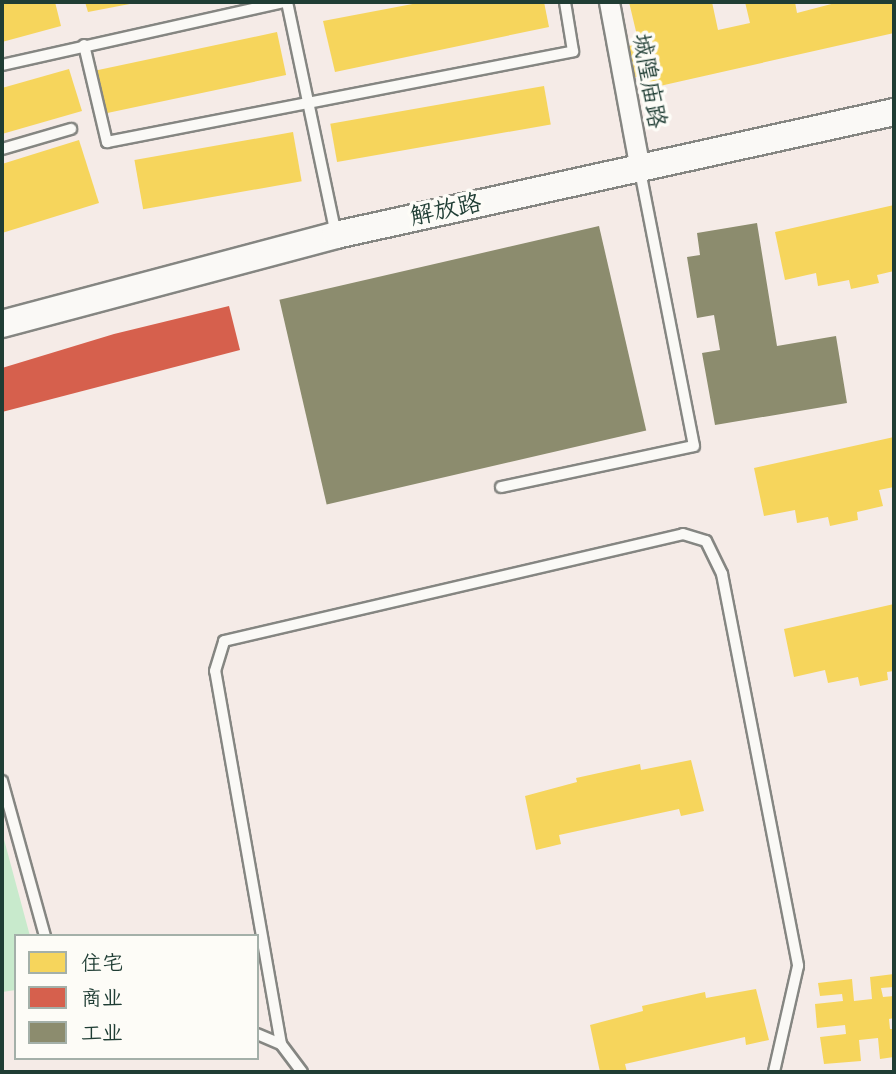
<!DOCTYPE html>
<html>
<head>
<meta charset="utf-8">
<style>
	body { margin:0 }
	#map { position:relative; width:896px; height:1074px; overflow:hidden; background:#f5ebe7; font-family:Mynerve,"LXGW WenKai TC",sans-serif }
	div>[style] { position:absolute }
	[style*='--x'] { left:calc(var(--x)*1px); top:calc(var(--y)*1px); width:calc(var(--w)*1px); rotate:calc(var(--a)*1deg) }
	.green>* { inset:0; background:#c8eacc }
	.homes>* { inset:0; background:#f6d55c; transform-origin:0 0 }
	.shops>* { inset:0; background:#d6604d }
	.industry>* { inset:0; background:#8c8c6e; transform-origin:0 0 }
	.roads { filter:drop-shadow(2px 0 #858682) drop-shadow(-2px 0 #858682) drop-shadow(0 2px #858682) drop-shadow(0 -2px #858682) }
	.lane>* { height:10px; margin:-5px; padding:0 5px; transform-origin:5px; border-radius:5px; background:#faf9f6 }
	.street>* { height:19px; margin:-9.5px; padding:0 9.5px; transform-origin:9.5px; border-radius:9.5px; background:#faf9f6 }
	.secondary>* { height:26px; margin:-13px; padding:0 13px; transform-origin:13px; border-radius:13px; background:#faf9f6 }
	span { translate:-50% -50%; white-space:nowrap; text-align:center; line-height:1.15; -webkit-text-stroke:7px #fdfcf7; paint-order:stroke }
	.street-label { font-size:24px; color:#1f3d34 }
	.frame { position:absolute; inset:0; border:4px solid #1f3d34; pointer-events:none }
	.legend { position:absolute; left:14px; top:934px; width:245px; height:126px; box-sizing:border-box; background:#fdfcf7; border:2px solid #a4b0a9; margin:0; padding:9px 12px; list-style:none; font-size:21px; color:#1f3d34 }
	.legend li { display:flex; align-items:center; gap:14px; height:35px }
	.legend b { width:35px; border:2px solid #a4b0a9 }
</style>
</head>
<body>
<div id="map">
	<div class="green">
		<div style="clip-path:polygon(2px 832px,30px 936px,16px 936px,16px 990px,2px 992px)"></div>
	</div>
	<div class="homes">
		<div style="clip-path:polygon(2px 2px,55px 2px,61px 26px,2px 42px)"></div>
		<div style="clip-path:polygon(85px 2px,135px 2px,135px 3px,88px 12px)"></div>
		<div style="clip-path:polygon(423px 2px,544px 2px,549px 27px,335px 72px,323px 21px)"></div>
		<div style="clip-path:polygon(629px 2px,712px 2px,718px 30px,750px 23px,745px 2px,795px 2px,797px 13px,839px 2px,894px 2px,894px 33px,642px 90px,639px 76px,632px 78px,624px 47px,639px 44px)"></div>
		<div style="left:277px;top:32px;width:44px;height:184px;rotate:78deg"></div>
		<div style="clip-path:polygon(69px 69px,82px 111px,2px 134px,2px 88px)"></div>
		<div style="left:544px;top:86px;width:39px;height:217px;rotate:80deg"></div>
		<div style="left:293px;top:132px;width:50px;height:161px;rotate:80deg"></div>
		<div style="clip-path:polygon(79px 140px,99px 203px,2px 233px,2px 164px)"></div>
		<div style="clip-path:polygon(894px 205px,894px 271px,877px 275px,879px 283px,851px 289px,849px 280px,818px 286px,816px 273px,785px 280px,775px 232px)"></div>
		<div style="clip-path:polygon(894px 437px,894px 487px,879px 490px,883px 506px,857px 512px,858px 520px,830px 526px,828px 517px,797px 523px,795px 510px,764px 516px,754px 468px)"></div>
		<div style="clip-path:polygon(894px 604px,894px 671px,887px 672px,888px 680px,860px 686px,858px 677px,828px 683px,825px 670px,794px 677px,784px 629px)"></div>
		<div style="clip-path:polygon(691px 760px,704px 811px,681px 816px,679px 809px,559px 835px,561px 844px,536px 850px,525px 796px,577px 782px,576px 778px,640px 764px,641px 770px)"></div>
		<div style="clip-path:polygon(894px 974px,894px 987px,881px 988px,883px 997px,894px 996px,894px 1018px,889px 1019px,890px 1029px,894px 1029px,894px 1057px,880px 1059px,878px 1038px,859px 1040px,861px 1061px,824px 1064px,820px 1037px,846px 1034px,845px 1025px,817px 1028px,815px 1004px,843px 1001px,842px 994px,820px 996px,818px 983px,852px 979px,854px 1001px,872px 999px,870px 977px)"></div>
		<div style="clip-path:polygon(756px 989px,769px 1040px,746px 1045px,745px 1037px,625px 1064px,627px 1072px,600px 1072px,590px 1025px,643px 1011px,642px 1006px,705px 992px,706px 998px)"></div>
	</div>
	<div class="shops">
		<div style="clip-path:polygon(229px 306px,240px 350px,2px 412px,2px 368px,114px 334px)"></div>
	</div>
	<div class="industry">
		<div style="clip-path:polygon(757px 223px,777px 346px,836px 336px,847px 403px,715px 425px,702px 353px,720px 350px,714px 315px,697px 318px,687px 257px,700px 255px,697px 233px)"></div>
		<div style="left:599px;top:226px;width:210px;height:328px;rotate:77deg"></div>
	</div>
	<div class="roads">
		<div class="lane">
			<div style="--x:287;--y:2;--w:237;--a:78.1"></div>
			<div style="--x:84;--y:45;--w:100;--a:76.7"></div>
			<div style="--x:107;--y:142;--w:475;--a:-11"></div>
			<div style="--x:573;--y:51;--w:50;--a:-99.3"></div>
			<div style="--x:2;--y:65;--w:289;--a:-12.6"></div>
			<div style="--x:2;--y:149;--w:72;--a:-16.2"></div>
			<div style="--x:501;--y:487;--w:197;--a:-12"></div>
			<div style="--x:694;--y:446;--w:281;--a:-101.1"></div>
			<div style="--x:2;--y:781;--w:161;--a:74.5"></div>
			<div style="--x:257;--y:1034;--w:26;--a:23"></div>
			<div style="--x:302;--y:1072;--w:35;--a:-127"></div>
			<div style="--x:281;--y:1044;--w:379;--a:-100"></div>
			<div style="--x:215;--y:671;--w:31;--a:-73"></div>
			<div style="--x:224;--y:641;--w:471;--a:-13.1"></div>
			<div style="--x:683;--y:534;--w:24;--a:17"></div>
			<div style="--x:706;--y:541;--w:37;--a:64"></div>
			<div style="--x:722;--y:574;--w:399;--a:79"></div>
			<div style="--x:798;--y:966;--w:109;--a:102.8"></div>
		</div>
		<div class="street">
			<div style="--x:609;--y:2;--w:170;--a:79.5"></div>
		</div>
		<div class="secondary">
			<div style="--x:2;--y:324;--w:346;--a:-14.9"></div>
			<div style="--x:336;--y:235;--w:571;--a:-12.43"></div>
		</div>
	</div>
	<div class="street-label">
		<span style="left:648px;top:81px;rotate:80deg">城隍庙路</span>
		<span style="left:446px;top:211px;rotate:-12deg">解放路</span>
	</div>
	<div class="frame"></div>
	<ul class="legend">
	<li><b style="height:19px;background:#f6d55c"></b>住宅</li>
	<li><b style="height:19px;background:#d6604d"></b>商业</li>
	<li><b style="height:19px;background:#8c8c6e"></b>工业</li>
	</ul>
</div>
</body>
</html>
